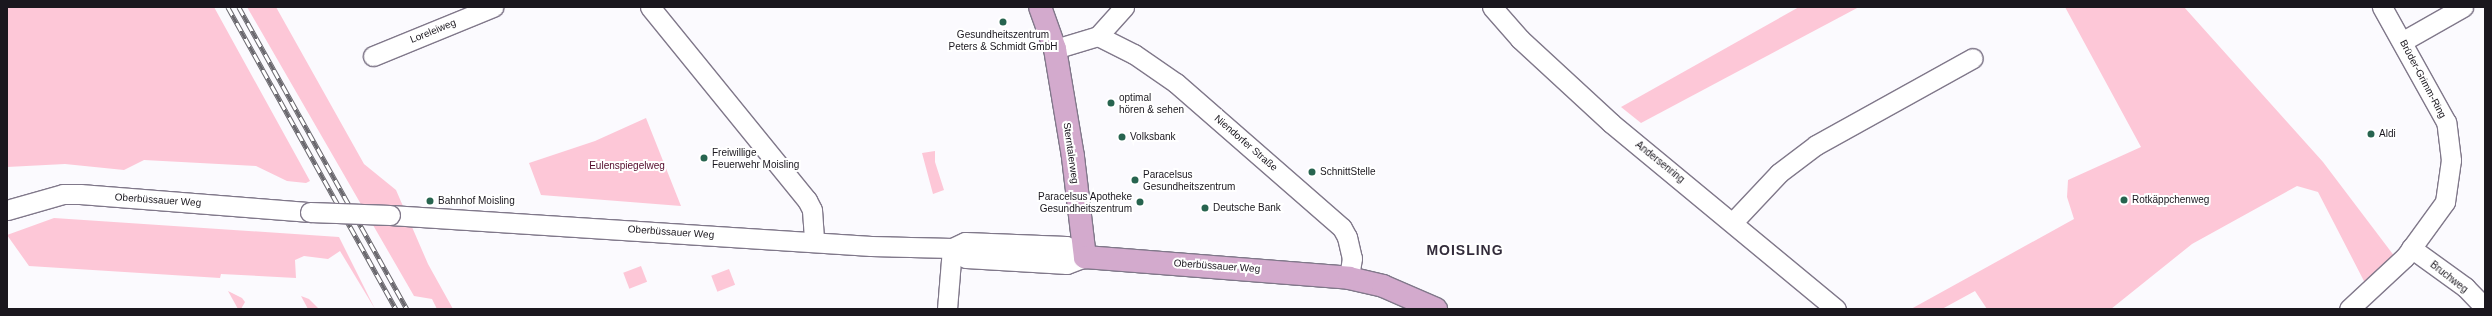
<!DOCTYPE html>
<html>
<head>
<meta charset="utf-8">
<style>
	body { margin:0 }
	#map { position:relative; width:2492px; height:316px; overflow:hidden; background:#fbfafe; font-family:Helvetica,sans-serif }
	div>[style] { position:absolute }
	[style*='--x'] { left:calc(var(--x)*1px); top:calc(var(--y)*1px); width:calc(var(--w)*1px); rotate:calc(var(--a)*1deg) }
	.green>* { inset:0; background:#fdc7d7; transform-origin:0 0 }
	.roads { filter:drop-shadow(1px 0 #80788a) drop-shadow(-1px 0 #80788a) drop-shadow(0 1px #80788a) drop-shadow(0 -1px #80788a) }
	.minor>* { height:19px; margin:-9.5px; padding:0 9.5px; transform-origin:9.5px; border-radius:9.5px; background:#fff }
	.major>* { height:22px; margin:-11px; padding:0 11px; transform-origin:11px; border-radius:11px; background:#d3aacd }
	.rail>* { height:4.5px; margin-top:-2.25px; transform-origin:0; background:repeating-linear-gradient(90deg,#fff 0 9px,#6a686e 0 18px); box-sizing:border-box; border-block:1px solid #6a686e }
	.bridges { filter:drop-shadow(1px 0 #80788a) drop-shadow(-1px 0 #80788a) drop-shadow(0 1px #80788a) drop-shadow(0 -1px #80788a) }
	.minor-bridge>* { height:19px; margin:-9.5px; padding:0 9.5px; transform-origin:9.5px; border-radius:9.5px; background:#fff }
	.dots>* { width:11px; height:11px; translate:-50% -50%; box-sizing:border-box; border:2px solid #fff; border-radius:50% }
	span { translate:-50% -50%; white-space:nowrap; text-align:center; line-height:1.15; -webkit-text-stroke:4px #fff; paint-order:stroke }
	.street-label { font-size:10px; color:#1a171e }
	.poi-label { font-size:10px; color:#1a171e }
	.left { translate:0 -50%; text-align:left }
	.right { translate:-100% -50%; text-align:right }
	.park-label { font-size:10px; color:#52092a }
	.district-label { font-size:14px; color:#332c3b; font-weight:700; letter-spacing:1px }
	.frame { position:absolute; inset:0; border:8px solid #1a171e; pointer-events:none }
</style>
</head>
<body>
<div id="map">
	<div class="green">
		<div style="clip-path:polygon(7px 7px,214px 7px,310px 181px,306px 183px,287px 181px,256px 166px,144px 160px,124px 170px,65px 164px,7px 167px)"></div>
		<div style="clip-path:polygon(247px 7px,276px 7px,364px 164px,396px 190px,428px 264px,453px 309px,437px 309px,432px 299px,414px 296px)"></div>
		<div style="clip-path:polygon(1799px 7px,1859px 7px,1641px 123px,1621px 107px)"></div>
		<div style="clip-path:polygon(2065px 7px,2184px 7px,2323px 162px,2395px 257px,2365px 283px,2318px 192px,2297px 186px,2192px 244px,2111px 309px,1987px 309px,1975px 291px,1942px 309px,1911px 309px,2074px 219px,2067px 197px,2068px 180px,2141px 147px)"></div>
		<div style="clip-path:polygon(646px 118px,681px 206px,541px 195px,529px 163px,595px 141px)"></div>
		<div style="clip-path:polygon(935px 151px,935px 162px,944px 190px,933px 194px,922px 153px)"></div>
		<div style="clip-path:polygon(54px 218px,339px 237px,375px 309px,340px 251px,328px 259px,304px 256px,295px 260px,296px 278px,221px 274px,220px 278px,29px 266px,7px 235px)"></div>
		<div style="left:641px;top:266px;width:17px;height:19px;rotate:69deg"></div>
		<div style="left:729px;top:269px;width:17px;height:19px;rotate:69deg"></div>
		<div style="clip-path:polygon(228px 291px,242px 298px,245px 302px,241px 309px,238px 309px)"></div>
		<div style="clip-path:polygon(301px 296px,309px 299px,319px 309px,308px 309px)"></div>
	</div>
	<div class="roads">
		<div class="minor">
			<div style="--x:650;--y:7;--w:249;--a:50.9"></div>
			<div style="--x:807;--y:200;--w:11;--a:63"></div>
			<div style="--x:812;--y:210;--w:32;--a:86"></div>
			<div style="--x:1492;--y:7;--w:43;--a:48.8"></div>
			<div style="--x:1520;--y:39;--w:124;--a:42.7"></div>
			<div style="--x:1611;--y:123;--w:292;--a:39.6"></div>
			<div style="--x:1098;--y:36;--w:39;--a:-48"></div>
			<div style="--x:2403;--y:41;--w:69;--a:-29.5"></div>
			<div style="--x:1055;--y:49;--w:45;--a:-16.8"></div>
			<div style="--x:1098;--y:36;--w:40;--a:26.6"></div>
			<div style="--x:1134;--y:54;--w:51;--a:34.6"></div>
			<div style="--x:1176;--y:83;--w:220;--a:41.1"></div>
			<div style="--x:1342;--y:228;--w:10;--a:61"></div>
			<div style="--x:1347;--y:237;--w:22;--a:77"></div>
			<div style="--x:1352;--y:258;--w:20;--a:99"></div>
			<div style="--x:373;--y:56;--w:130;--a:-22.2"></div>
			<div style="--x:7;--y:210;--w:58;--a:-15.9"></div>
			<div style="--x:63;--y:194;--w:17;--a:0"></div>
			<div style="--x:80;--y:194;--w:231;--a:4.5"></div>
			<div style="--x:390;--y:215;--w:482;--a:3.7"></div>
			<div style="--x:871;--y:246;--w:81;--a:1.4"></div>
			<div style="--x:952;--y:248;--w:14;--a:-25"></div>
			<div style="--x:965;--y:242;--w:101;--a:2.3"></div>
			<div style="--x:1066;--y:246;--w:22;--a:30"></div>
			<div style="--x:1733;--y:222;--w:67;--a:-46.8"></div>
			<div style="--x:1779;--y:173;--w:46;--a:-37.1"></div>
			<div style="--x:1816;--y:145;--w:179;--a:-29"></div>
			<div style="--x:952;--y:248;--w:17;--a:36"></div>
			<div style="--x:966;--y:258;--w:101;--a:3.4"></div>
			<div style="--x:1067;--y:264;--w:19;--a:-21"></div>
			<div style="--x:2411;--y:248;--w:67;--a:35.8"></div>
			<div style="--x:2465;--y:287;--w:29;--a:46"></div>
			<div style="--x:947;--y:309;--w:61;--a:-85.3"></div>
			<div style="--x:2349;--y:309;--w:76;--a:-42.9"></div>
			<div style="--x:2405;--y:257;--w:68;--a:-54"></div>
			<div style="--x:2445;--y:202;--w:42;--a:-81.9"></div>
			<div style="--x:2451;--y:160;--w:38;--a:-97"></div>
			<div style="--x:2446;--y:122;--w:132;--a:-119.1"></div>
		</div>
		<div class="major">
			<div style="--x:1040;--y:7;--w:45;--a:70.3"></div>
			<div style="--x:1055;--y:49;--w:109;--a:80.5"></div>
			<div style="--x:1073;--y:157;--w:101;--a:83.2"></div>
			<div style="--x:1085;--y:257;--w:265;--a:4.5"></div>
			<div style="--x:1349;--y:278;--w:35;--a:13"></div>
			<div style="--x:1383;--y:286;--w:58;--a:23.5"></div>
		</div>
	</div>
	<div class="rail">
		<div style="--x:228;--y:7;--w:346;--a:60.9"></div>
		<div style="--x:239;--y:7;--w:346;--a:60.9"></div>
	</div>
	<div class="bridges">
		<div class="minor-bridge">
			<div style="--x:310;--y:212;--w:80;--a:2.1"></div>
		</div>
	</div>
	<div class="dots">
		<div style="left:1003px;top:22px;background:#27644f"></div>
		<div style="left:1111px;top:103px;background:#27644f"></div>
		<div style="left:2371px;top:134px;background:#27644f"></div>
		<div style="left:1122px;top:137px;background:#27644f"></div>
		<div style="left:704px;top:158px;background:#27644f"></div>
		<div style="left:1312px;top:172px;background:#27644f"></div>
		<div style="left:1135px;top:180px;background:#27644f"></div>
		<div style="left:2124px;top:200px;background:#27644f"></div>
		<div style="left:430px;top:201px;background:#27644f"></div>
		<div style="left:1140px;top:202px;background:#27644f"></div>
		<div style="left:1205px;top:208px;background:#27644f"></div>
	</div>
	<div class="street-label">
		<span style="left:433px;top:31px;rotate:-22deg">Loreleiweg</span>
		<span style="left:2423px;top:79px;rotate:62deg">Brüder-Grimm-Ring</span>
		<span style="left:1246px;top:143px;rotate:41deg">Niendorfer Straße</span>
		<span style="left:1071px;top:153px;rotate:82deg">Sterntalerweg</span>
		<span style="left:1660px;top:162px;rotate:39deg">Andersenring</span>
		<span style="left:158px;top:200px;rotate:4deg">Oberbüssauer Weg</span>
		<span style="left:671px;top:232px;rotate:4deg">Oberbüssauer Weg</span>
		<span style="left:1217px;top:266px;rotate:4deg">Oberbüssauer Weg</span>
		<span style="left:2449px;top:277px;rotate:38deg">Bruchweg</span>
	</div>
	<div class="poi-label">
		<span style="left:1003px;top:40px">Gesundheitszentrum<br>Peters &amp; Schmidt GmbH</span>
		<span class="left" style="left:1119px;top:103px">optimal<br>hören &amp; sehen</span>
		<span class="left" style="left:2379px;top:134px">Aldi</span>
		<span class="left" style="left:1130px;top:137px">Volksbank</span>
		<span class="left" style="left:712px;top:158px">Freiwillige<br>Feuerwehr Moisling</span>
		<span class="left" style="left:1320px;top:172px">SchnittStelle</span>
		<span class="left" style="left:1143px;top:180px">Paracelsus<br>Gesundheitszentrum</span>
		<span class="right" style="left:1132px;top:202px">Paracelsus Apotheke<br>Gesundheitszentrum</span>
		<span class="left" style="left:2132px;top:200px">Rotkäppchenweg</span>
		<span class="left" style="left:438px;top:201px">Bahnhof Moisling</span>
		<span class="left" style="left:1213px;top:208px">Deutsche Bank</span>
	</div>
	<div class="park-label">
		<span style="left:627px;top:166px">Eulenspiegelweg</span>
	</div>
	<div class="district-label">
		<span style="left:1465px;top:250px">MOISLING</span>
	</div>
	<div class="frame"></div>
</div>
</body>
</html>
